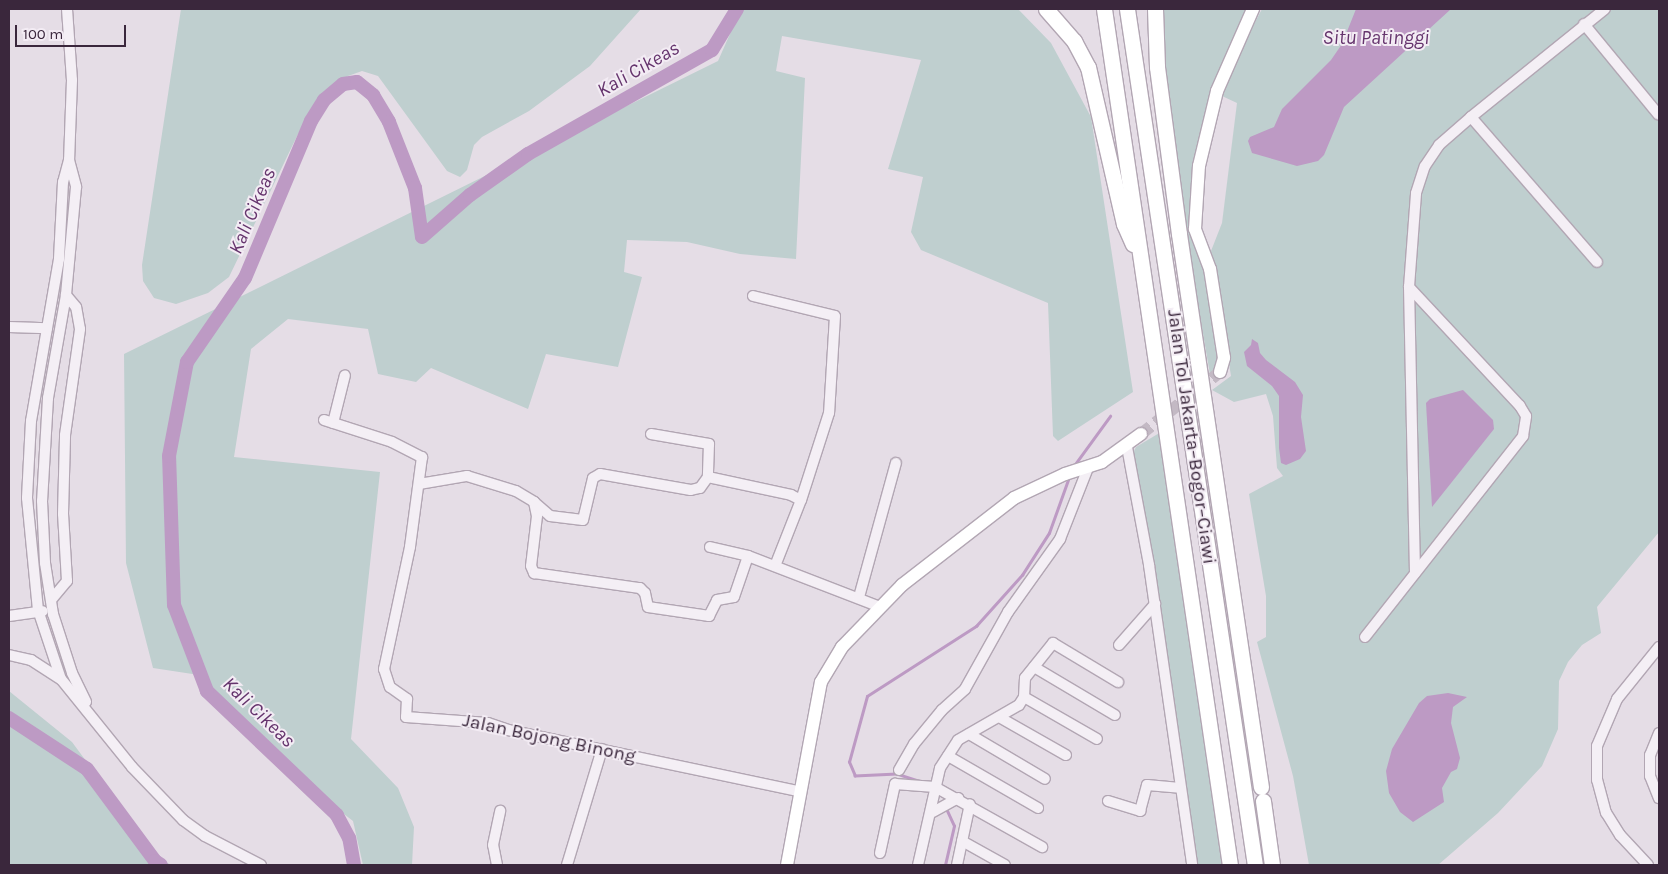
<!DOCTYPE html>
<html>
<head>
<meta charset="utf-8">
<style>
	body { margin:0 }
	#map { position:relative; width:1668px; height:874px; overflow:hidden; background:#e5dde6; font-family:Karla,sans-serif }
	div>[style] { position:absolute }
	[style*='--x'] { left:calc(var(--x)*1px); top:calc(var(--y)*1px); width:calc(var(--w)*1px); rotate:calc(var(--a)*1deg) }
	.green>* { inset:0; background:#bfcfcf }
	.water>* { inset:0; background:#bd9ac4 }
	.stream>* { height:2.5px; margin:-1.25px; padding:0 1.25px; transform-origin:1.25px; border-radius:1.25px; background:#bd9ac4 }
	.river>* { height:14px; margin:-7px; padding:0 7px; transform-origin:7px; border-radius:7px; background:#bd9ac4 }
	.major-tunnel>* { height:12px; margin-top:-6px; transform-origin:0; background:repeating-linear-gradient(90deg,#c3b9c4 0 12px,transparent 0 18px) }
	.roads { filter:drop-shadow(1px 0 #b2a6b3) drop-shadow(-1px 0 #b2a6b3) drop-shadow(0 1px #b2a6b3) drop-shadow(0 -1px #b2a6b3) }
	.minor>* { height:10px; margin:-5px; padding:0 5px; transform-origin:5px; border-radius:5px; background:#f4eff5 }
	.major>* { height:12px; margin:-6px; padding:0 6px; transform-origin:6px; border-radius:6px; background:#fff }
	.highway>* { height:15px; margin:-7.5px; padding:0 7.5px; transform-origin:7.5px; border-radius:7.5px; background:#fff }
	span { translate:-50% -50%; white-space:nowrap; text-align:center; line-height:1.15; -webkit-text-stroke:4px #f3ecf4; paint-order:stroke }
	.street-label { font-size:19px; color:#3a273c }
	.water-label { font-size:20px; color:#65346d; font-style:italic }
	.frame { position:absolute; inset:0; border:10px solid #3a273c; pointer-events:none }
	.scale { position:absolute; left:15px; top:25px; width:111px; height:22px; box-sizing:border-box; border:2px solid #3a273c; border-top:0; padding-left:6px; font-size:15px; line-height:18px; white-space:nowrap; color:#3a273c; -webkit-text-stroke:4px #f3ecf4; paint-order:stroke }
</style>
</head>
<body>
<div id="map">
	<div class="green">
		<div style="clip-path:polygon(181px 9px,641px 9px,590px 66px,529px 111px,482px 137px,474px 145px,467px 170px,460px 177px,447px 171px,378px 76px,362px 71px,348px 76px,324px 93px,298px 134px,229px 277px,208px 293px,176px 304px,154px 298px,143px 281px,142px 265px)"></div>
		<div style="clip-path:polygon(741px 9px,1018px 9px,1051px 43px,1091px 117px,1133px 392px,1058px 441px,1053px 436px,1048px 303px,921px 250px,911px 232px,923px 177px,888px 169px,921px 60px,782px 36px,776px 71px,805px 78px,796px 259px,740px 254px,687px 242px,627px 240px,624px 272px,642px 277px,618px 367px,546px 354px,528px 409px,431px 368px,416px 382px,378px 374px,368px 329px,288px 319px,251px 349px,234px 457px,380px 472px,351px 739px,398px 788px,414px 827px,412px 865px,363px 865px,353px 821px,256px 746px,199px 675px,153px 668px,126px 563px,124px 354px,718px 61px)"></div>
		<div style="clip-path:polygon(1158px 9px,1251px 9px,1214px 87px,1197px 145px,1192px 204px,1203px 254px,1219px 366px,1210px 374px,1172px 156px)"></div>
		<div style="clip-path:polygon(1262px 9px,1659px 9px,1659px 532px,1597px 607px,1601px 633px,1582px 645px,1568px 662px,1559px 681px,1558px 729px,1542px 766px,1498px 813px,1438px 865px,1309px 865px,1293px 776px,1257px 642px,1266px 637px,1266px 596px,1249px 494px,1283px 476px,1277px 468px,1273px 416px,1266px 394px,1234px 402px,1212px 390px,1231px 376px,1211px 251px,1222px 223px,1237px 103px,1222px 96px,1236px 58px)"></div>
		<div style="clip-path:polygon(1166px 429px,1230px 865px,1197px 865px,1130px 459px,1136px 447px)"></div>
		<div style="clip-path:polygon(9px 691px,72px 742px,157px 857px,171px 865px,9px 865px)"></div>
	</div>
	<div class="water">
		<div style="clip-path:polygon(1356px 9px,1451px 9px,1344px 107px,1324px 155px,1318px 161px,1297px 166px,1252px 153px,1248px 141px,1250px 137px,1274px 127px,1282px 109px,1331px 60px,1342px 44px)"></div>
		<div style="clip-path:polygon(1252px 339px,1258px 343px,1260px 353px,1266px 360px,1295px 382px,1303px 395px,1301px 417px,1306px 451px,1300px 459px,1286px 465px,1281px 463px,1279px 448px,1279px 396px,1272px 386px,1247px 366px,1244px 352px,1251px 345px)"></div>
		<div style="clip-path:polygon(1463px 390px,1493px 420px,1494px 429px,1432px 507px,1426px 403px,1430px 399px)"></div>
		<div style="clip-path:polygon(1448px 693px,1467px 697px,1453px 707px,1451px 723px,1460px 758px,1457px 769px,1451px 772px,1442px 788px,1444px 802px,1413px 822px,1400px 812px,1389px 793px,1386px 771px,1392px 749px,1419px 703px,1427px 696px)"></div>
	</div>
	<div class="stream">
		<div style="--x:1073;--y:467;--w:63;--a:-54"></div>
		<div style="--x:921;--y:782;--w:25;--a:-162"></div>
		<div style="--x:897;--y:774;--w:42;--a:177.3"></div>
		<div style="--x:855;--y:776;--w:15;--a:-113"></div>
		<div style="--x:849;--y:762;--w:68;--a:-74.7"></div>
		<div style="--x:867;--y:696;--w:130;--a:-32.7"></div>
		<div style="--x:976;--y:626;--w:69;--a:-48"></div>
		<div style="--x:1022;--y:575;--w:50;--a:-57.3"></div>
		<div style="--x:1049;--y:533;--w:59;--a:-70.3"></div>
		<div style="--x:945;--y:865;--w:40;--a:-77"></div>
		<div style="--x:954;--y:826;--w:19;--a:-115"></div>
	</div>
	<div class="river">
		<div style="--x:9;--y:718;--w:93;--a:33.2"></div>
		<div style="--x:87;--y:769;--w:114;--a:53.5"></div>
		<div style="--x:155;--y:861;--w:7;--a:34"></div>
		<div style="--x:354;--y:865;--w:27;--a:-100"></div>
		<div style="--x:349;--y:838;--w:26;--a:-118"></div>
		<div style="--x:337;--y:815;--w:180;--a:-136.4"></div>
		<div style="--x:207;--y:691;--w:92;--a:-111"></div>
		<div style="--x:174;--y:605;--w:149;--a:-91.9"></div>
		<div style="--x:169;--y:456;--w:96;--a:-79.2"></div>
		<div style="--x:187;--y:362;--w:102;--a:-55.4"></div>
		<div style="--x:245;--y:278;--w:170;--a:-67.2"></div>
		<div style="--x:311;--y:121;--w:25;--a:-58"></div>
		<div style="--x:324;--y:100;--w:25;--a:-40"></div>
		<div style="--x:343;--y:84;--w:14;--a:-8"></div>
		<div style="--x:357;--y:82;--w:21;--a:39"></div>
		<div style="--x:373;--y:95;--w:31;--a:59"></div>
		<div style="--x:389;--y:122;--w:71;--a:68.5"></div>
		<div style="--x:415;--y:188;--w:49;--a:81.9"></div>
		<div style="--x:422;--y:237;--w:64;--a:-41.2"></div>
		<div style="--x:470;--y:195;--w:71;--a:-35.3"></div>
		<div style="--x:528;--y:154;--w:211;--a:-29.5"></div>
		<div style="--x:712;--y:50;--w:48;--a:-58.6"></div>
	</div>
	<div class="major-tunnel">
		<div style="--x:1141;--y:434;--w:100;--a:-38.1"></div>
	</div>
	<div class="roads">
		<div class="minor">
			<div style="--x:67;--y:9;--w:71;--a:86"></div>
			<div style="--x:72;--y:80;--w:80;--a:92.1"></div>
			<div style="--x:69;--y:160;--w:28;--a:75"></div>
			<div style="--x:76;--y:187;--w:108;--a:95.3"></div>
			<div style="--x:66;--y:295;--w:105;--a:99.9"></div>
			<div style="--x:48;--y:398;--w:103;--a:93.3"></div>
			<div style="--x:42;--y:501;--w:62;--a:87.2"></div>
			<div style="--x:45;--y:563;--w:52;--a:81.1"></div>
			<div style="--x:53;--y:614;--w:62;--a:72.1"></div>
			<div style="--x:72;--y:673;--w:32;--a:64"></div>
			<div style="--x:1584;--y:24;--w:117;--a:50.6"></div>
			<div style="--x:1471;--y:117;--w:192;--a:49"></div>
			<div style="--x:69;--y:160;--w:23;--a:105"></div>
			<div style="--x:63;--y:182;--w:77;--a:93"></div>
			<div style="--x:59;--y:259;--w:164;--a:99.8"></div>
			<div style="--x:31;--y:421;--w:77;--a:93"></div>
			<div style="--x:27;--y:498;--w:113;--a:84.4"></div>
			<div style="--x:38;--y:610;--w:73;--a:71.6"></div>
			<div style="--x:61;--y:679;--w:113;--a:51.1"></div>
			<div style="--x:132;--y:767;--w:74;--a:46.1"></div>
			<div style="--x:183;--y:820;--w:27;--a:36"></div>
			<div style="--x:205;--y:836;--w:63;--a:27.4"></div>
			<div style="--x:753;--y:296;--w:84;--a:13.7"></div>
			<div style="--x:835;--y:316;--w:97;--a:93.5"></div>
			<div style="--x:829;--y:413;--w:91;--a:107.8"></div>
			<div style="--x:9;--y:327;--w:38;--a:2"></div>
			<div style="--x:324;--y:420;--w:71;--a:17.9"></div>
			<div style="--x:392;--y:442;--w:34;--a:27"></div>
			<div style="--x:422;--y:457;--w:91;--a:97.6"></div>
			<div style="--x:410;--y:547;--w:125;--a:102"></div>
			<div style="--x:384;--y:669;--w:19;--a:72"></div>
			<div style="--x:390;--y:687;--w:21;--a:35"></div>
			<div style="--x:407;--y:699;--w:18;--a:93"></div>
			<div style="--x:406;--y:717;--w:82;--a:4.2"></div>
			<div style="--x:488;--y:723;--w:21;--a:19"></div>
			<div style="--x:508;--y:730;--w:299;--a:11.9"></div>
			<div style="--x:333;--y:423;--w:49;--a:-76"></div>
			<div style="--x:651;--y:434;--w:59;--a:9.8"></div>
			<div style="--x:709;--y:444;--w:33;--a:92"></div>
			<div style="--x:1127;--y:447;--w:120;--a:79.4"></div>
			<div style="--x:1149;--y:565;--w:303;--a:81.8"></div>
			<div style="--x:419;--y:484;--w:49;--a:-9.5"></div>
			<div style="--x:467;--y:476;--w:51;--a:17"></div>
			<div style="--x:516;--y:491;--w:21;--a:31"></div>
			<div style="--x:534;--y:502;--w:14;--a:78"></div>
			<div style="--x:537;--y:516;--w:50;--a:96.8"></div>
			<div style="--x:531;--y:566;--w:8;--a:67"></div>
			<div style="--x:534;--y:573;--w:107;--a:8.1"></div>
			<div style="--x:640;--y:588;--w:7;--a:45"></div>
			<div style="--x:645;--y:593;--w:14;--a:78"></div>
			<div style="--x:648;--y:607;--w:62;--a:8.4"></div>
			<div style="--x:709;--y:616;--w:18;--a:-63"></div>
			<div style="--x:717;--y:600;--w:17;--a:-10"></div>
			<div style="--x:734;--y:597;--w:43;--a:-71.1"></div>
			<div style="--x:748;--y:556;--w:142;--a:21.1"></div>
			<div style="--x:534;--y:502;--w:21;--a:41"></div>
			<div style="--x:550;--y:516;--w:33;--a:7"></div>
			<div style="--x:583;--y:520;--w:43;--a:-76.6"></div>
			<div style="--x:593;--y:478;--w:8;--a:-30"></div>
			<div style="--x:600;--y:474;--w:92;--a:10"></div>
			<div style="--x:691;--y:490;--w:9;--a:-13"></div>
			<div style="--x:700;--y:488;--w:14;--a:-54"></div>
			<div style="--x:708;--y:477;--w:85;--a:12.2"></div>
			<div style="--x:791;--y:495;--w:11;--a:27"></div>
			<div style="--x:801;--y:500;--w:71;--a:111.5"></div>
			<div style="--x:710;--y:547;--w:39;--a:13"></div>
			<div style="--x:1415;--y:573;--w:286;--a:-91.2"></div>
			<div style="--x:1409;--y:287;--w:94;--a:-85.7"></div>
			<div style="--x:1416;--y:193;--w:28;--a:-72"></div>
			<div style="--x:1425;--y:166;--w:25;--a:-56"></div>
			<div style="--x:1439;--y:145;--w:43;--a:-41.2"></div>
			<div style="--x:1471;--y:117;--w:172;--a:-38.9"></div>
			<div style="--x:859;--y:597;--w:139;--a:-74.6"></div>
			<div style="--x:51;--y:600;--w:25;--a:-50"></div>
			<div style="--x:67;--y:581;--w:67;--a:-93.4"></div>
			<div style="--x:63;--y:514;--w:79;--a:-88.5"></div>
			<div style="--x:65;--y:435;--w:107;--a:-81.9"></div>
			<div style="--x:80;--y:329;--w:22;--a:-100"></div>
			<div style="--x:76;--y:307;--w:16;--a:-130"></div>
			<div style="--x:9;--y:616;--w:34;--a:-8"></div>
			<div style="--x:1365;--y:637;--w:256;--a:-51.8"></div>
			<div style="--x:1523;--y:436;--w:20;--a:-81"></div>
			<div style="--x:1526;--y:416;--w:12;--a:-121"></div>
			<div style="--x:1520;--y:406;--w:163;--a:-133"></div>
			<div style="--x:1119;--y:645;--w:55;--a:-48.7"></div>
			<div style="--x:9;--y:655;--w:23;--a:13"></div>
			<div style="--x:31;--y:660;--w:35;--a:33"></div>
			<div style="--x:1034;--y:667;--w:94;--a:30.7"></div>
			<div style="--x:1024;--y:697;--w:84;--a:29.9"></div>
			<div style="--x:999;--y:717;--w:77;--a:29.6"></div>
			<div style="--x:1659;--y:733;--w:24;--a:112"></div>
			<div style="--x:1650;--y:755;--w:21;--a:90"></div>
			<div style="--x:1650;--y:776;--w:24;--a:68"></div>
			<div style="--x:969;--y:734;--w:88;--a:30.6"></div>
			<div style="--x:948;--y:756;--w:104;--a:30"></div>
			<div style="--x:899;--y:770;--w:30;--a:-60"></div>
			<div style="--x:914;--y:744;--w:44;--a:-50.5"></div>
			<div style="--x:942;--y:710;--w:31;--a:-42"></div>
			<div style="--x:965;--y:689;--w:88;--a:-60.8"></div>
			<div style="--x:1008;--y:612;--w:90;--a:-54.5"></div>
			<div style="--x:1060;--y:539;--w:76;--a:-68.5"></div>
			<div style="--x:1108;--y:801;--w:34;--a:17"></div>
			<div style="--x:1140;--y:811;--w:27;--a:-75"></div>
			<div style="--x:1147;--y:785;--w:33;--a:5"></div>
			<div style="--x:933;--y:812;--w:29;--a:-29"></div>
			<div style="--x:962;--y:841;--w:49;--a:29.2"></div>
			<div style="--x:880;--y:853;--w:71;--a:-77.7"></div>
			<div style="--x:895;--y:784;--w:40;--a:4.3"></div>
			<div style="--x:935;--y:787;--w:123;--a:29.3"></div>
			<div style="--x:497;--y:865;--w:20;--a:-101"></div>
			<div style="--x:493;--y:845;--w:35;--a:-78"></div>
			<div style="--x:567;--y:865;--w:121;--a:-73.2"></div>
			<div style="--x:918;--y:865;--w:99;--a:-77.2"></div>
			<div style="--x:940;--y:768;--w:33;--a:-57"></div>
			<div style="--x:958;--y:740;--w:70;--a:-29.8"></div>
			<div style="--x:1019;--y:705;--w:9;--a:-58"></div>
			<div style="--x:1024;--y:697;--w:19;--a:-87"></div>
			<div style="--x:1025;--y:678;--w:45;--a:-51.3"></div>
			<div style="--x:1053;--y:643;--w:76;--a:31"></div>
			<div style="--x:957;--y:865;--w:62;--a:-78"></div>
			<div style="--x:1648;--y:865;--w:41;--a:-133"></div>
			<div style="--x:1620;--y:835;--w:26;--a:-122"></div>
			<div style="--x:1606;--y:813;--w:34;--a:-105"></div>
			<div style="--x:1597;--y:780;--w:34;--a:-90"></div>
			<div style="--x:1597;--y:746;--w:51;--a:-66.9"></div>
			<div style="--x:1617;--y:699;--w:67;--a:-51.1"></div>
		</div>
		<div class="major">
			<div style="--x:1220;--y:372;--w:15;--a:-74"></div>
			<div style="--x:1224;--y:358;--w:90;--a:-98.9"></div>
			<div style="--x:1210;--y:269;--w:43;--a:-110.6"></div>
			<div style="--x:1195;--y:229;--w:63;--a:-86.4"></div>
			<div style="--x:1199;--y:166;--w:77;--a:-76.5"></div>
			<div style="--x:1217;--y:91;--w:90;--a:-66.3"></div>
			<div style="--x:787;--y:865;--w:186;--a:-79.5"></div>
			<div style="--x:821;--y:682;--w:41;--a:-59"></div>
			<div style="--x:842;--y:647;--w:86;--a:-45.9"></div>
			<div style="--x:902;--y:585;--w:142;--a:-37.8"></div>
			<div style="--x:1014;--y:498;--w:56;--a:-25.2"></div>
			<div style="--x:1065;--y:474;--w:39;--a:-18"></div>
			<div style="--x:1102;--y:462;--w:48;--a:-35.7"></div>
		</div>
		<div class="highway">
			<div style="--x:1046;--y:9;--w:43;--a:48.8"></div>
			<div style="--x:1074;--y:41;--w:30;--a:62"></div>
			<div style="--x:1088;--y:67;--w:161;--a:77.1"></div>
			<div style="--x:1124;--y:224;--w:22;--a:66"></div>
			<div style="--x:1104;--y:9;--w:865;--a:81.63"></div>
			<div style="--x:1127;--y:9;--w:866;--a:81.5"></div>
			<div style="--x:1155;--y:9;--w:58;--a:88"></div>
			<div style="--x:1157;--y:67;--w:168;--a:82.5"></div>
			<div style="--x:1179;--y:234;--w:559;--a:81.57"></div>
			<div style="--x:1263;--y:801;--w:65;--a:82"></div>
		</div>
	</div>
	<div class="street-label">
		<span style="left:1191px;top:437px;rotate:82deg">Jalan Tol Jakarta–Bogor–Ciawi</span>
		<span style="left:549px;top:739px;rotate:12deg">Jalan Bojong Binong</span>
	</div>
	<div class="water-label">
		<span style="left:1376px;top:37px">Situ Patinggi</span>
		<span style="left:638px;top:69px;rotate:-30deg">Kali Cikeas</span>
		<span style="left:252px;top:211px;rotate:-67deg">Kali Cikeas</span>
		<span style="left:259px;top:712px;rotate:44deg">Kali Cikeas</span>
	</div>
	<div class="frame"></div>
	<div class="scale">100 m</div>
</div>
</body>
</html>
